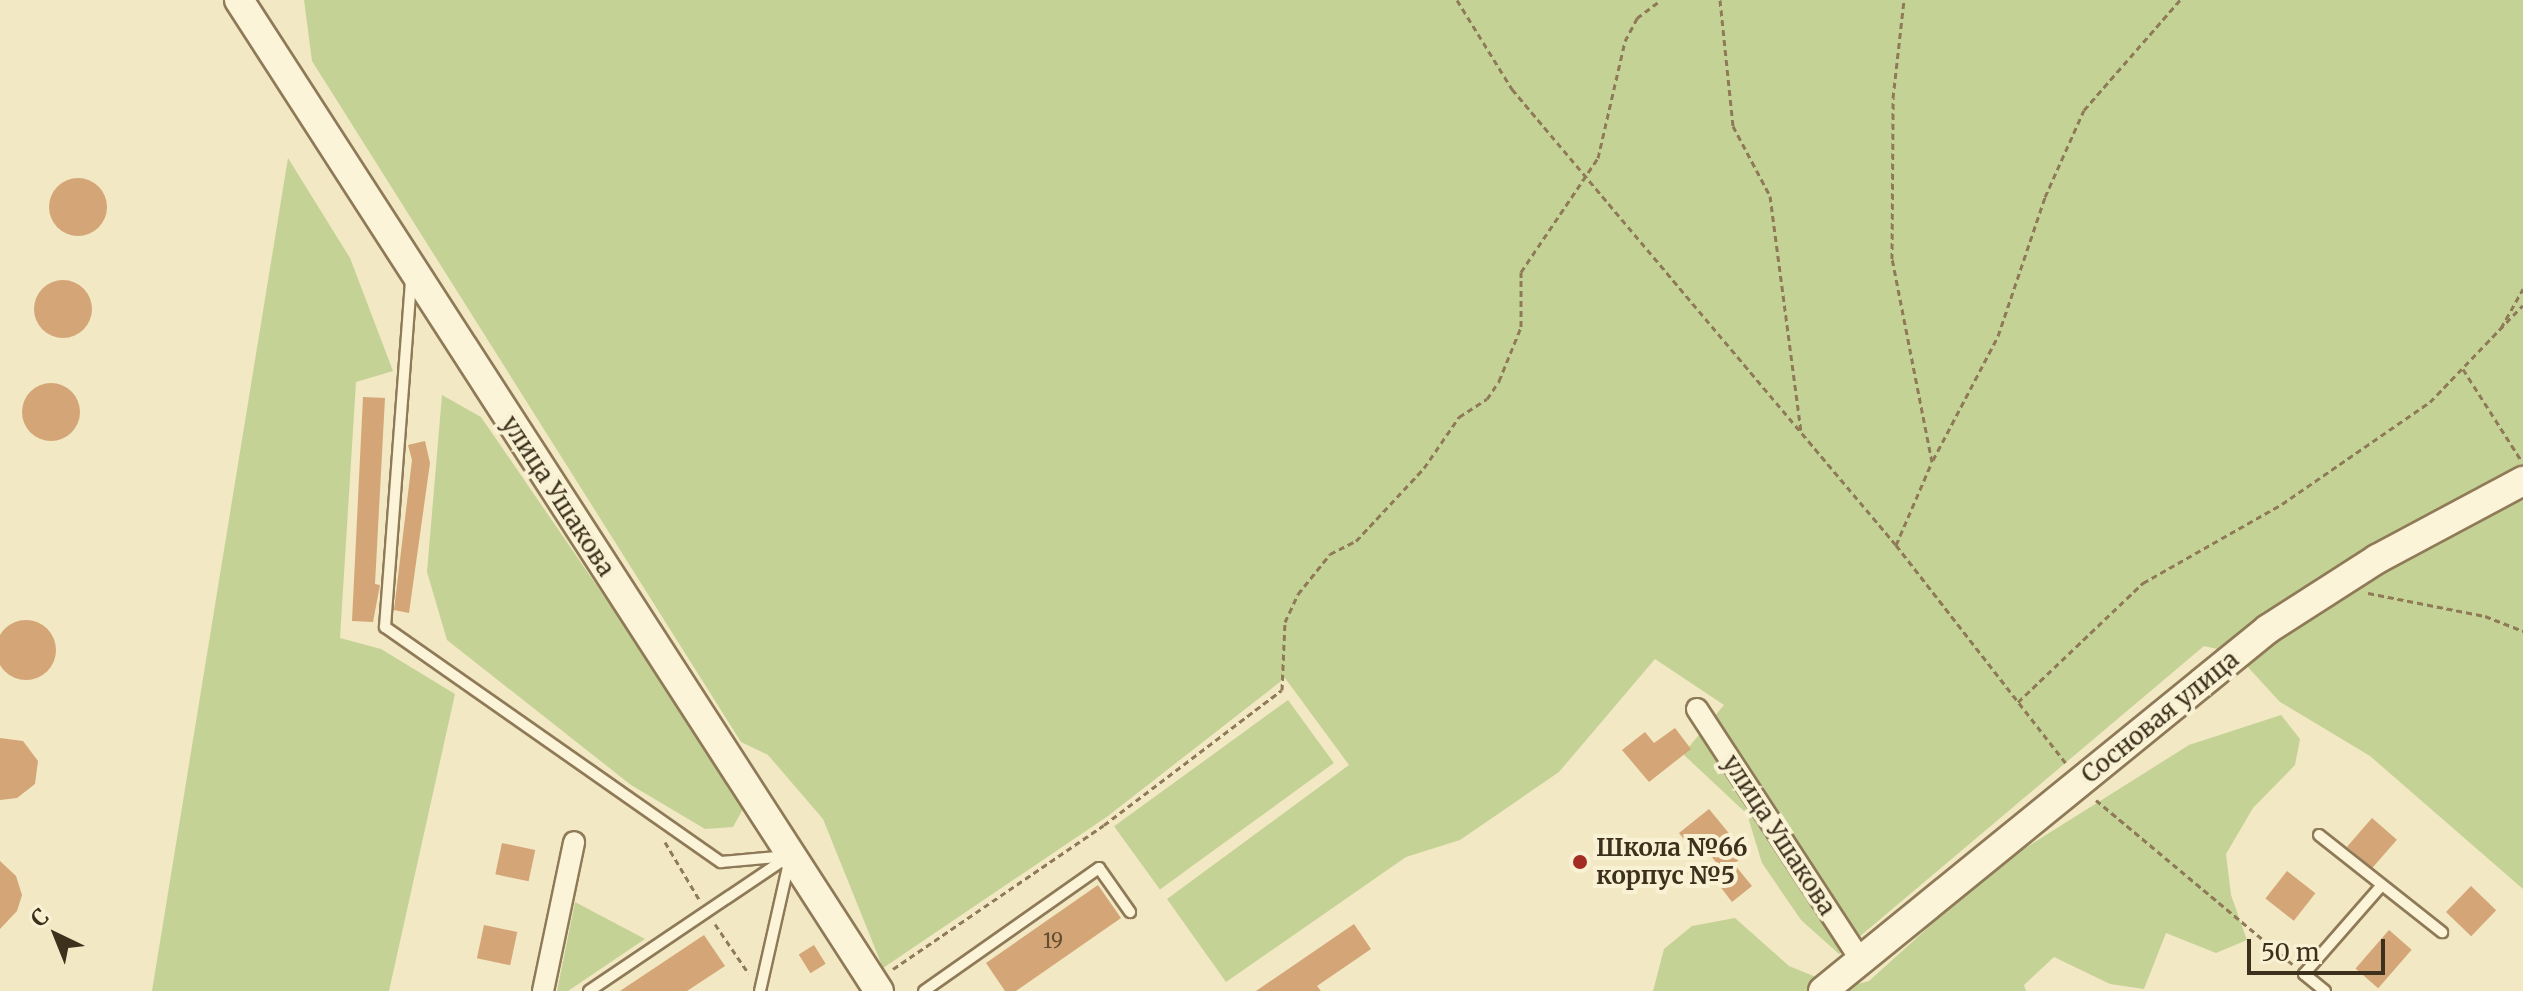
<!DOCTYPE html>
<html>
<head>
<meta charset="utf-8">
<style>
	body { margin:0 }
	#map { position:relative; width:2523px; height:991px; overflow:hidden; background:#f2e8c4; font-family:Merriweather,serif }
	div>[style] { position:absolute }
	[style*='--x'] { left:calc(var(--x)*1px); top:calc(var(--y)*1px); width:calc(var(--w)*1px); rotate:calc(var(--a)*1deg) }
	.green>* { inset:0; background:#c5d296; transform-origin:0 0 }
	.building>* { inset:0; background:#d4a576; transform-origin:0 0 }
	.round { border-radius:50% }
	.path>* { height:3px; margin-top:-1.5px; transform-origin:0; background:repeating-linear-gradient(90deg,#8f7a58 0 6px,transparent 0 10px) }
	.roads { filter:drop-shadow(2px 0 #8f7a58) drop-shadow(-2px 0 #8f7a58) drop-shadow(0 2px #8f7a58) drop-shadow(0 -2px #8f7a58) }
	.lane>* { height:10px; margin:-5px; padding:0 5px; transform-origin:5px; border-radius:5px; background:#fcf4d8 }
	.street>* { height:20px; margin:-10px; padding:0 10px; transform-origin:10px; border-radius:10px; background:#fcf4d8 }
	.secondary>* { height:28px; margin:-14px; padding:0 14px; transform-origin:14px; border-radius:14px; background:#fcf4d8 }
	.dots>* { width:22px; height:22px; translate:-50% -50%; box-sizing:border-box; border:4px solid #f9f1d4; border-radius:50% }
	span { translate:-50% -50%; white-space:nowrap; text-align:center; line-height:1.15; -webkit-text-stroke:8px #f9f1d4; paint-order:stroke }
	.number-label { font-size:20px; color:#634d33 }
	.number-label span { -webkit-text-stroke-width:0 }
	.street-label { font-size:24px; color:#3d301d }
	.poi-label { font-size:24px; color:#3d301d; font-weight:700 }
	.left { translate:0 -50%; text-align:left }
	.north { position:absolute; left:16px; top:895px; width:80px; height:80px; -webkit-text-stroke:6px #f9f1d4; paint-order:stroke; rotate:317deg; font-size:22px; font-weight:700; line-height:32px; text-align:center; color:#3d301d }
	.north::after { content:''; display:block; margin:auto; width:28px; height:36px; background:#3d301d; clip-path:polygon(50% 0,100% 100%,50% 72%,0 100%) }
	.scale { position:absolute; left:2247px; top:939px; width:138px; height:36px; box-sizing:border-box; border:4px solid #3d301d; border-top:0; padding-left:10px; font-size:24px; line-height:28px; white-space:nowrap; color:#3d301d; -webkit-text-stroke:6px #f9f1d4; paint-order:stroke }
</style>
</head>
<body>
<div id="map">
	<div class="green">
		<div style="clip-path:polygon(304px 0,2523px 0,2523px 889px,2370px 756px,2280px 702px,2235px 653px,2204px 646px,1839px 954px,1801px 920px,1762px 863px,1747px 814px,1683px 754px,1724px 705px,1655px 659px,1559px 772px,1460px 840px,1406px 857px,1226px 982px,1167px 899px,1349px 765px,1285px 678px,1108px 816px,883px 968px,823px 819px,768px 755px,741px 742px,312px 61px)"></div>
		<div style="clip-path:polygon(288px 158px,350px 258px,393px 371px,356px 382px,340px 638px,381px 649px,455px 694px,389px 991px,152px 991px)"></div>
		<div style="clip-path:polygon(442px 395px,481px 417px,663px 682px,743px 809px,733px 827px,705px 829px,631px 785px,447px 640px,427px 572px)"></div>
		<div style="left:1288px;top:700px;width:78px;height:215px;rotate:54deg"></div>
		<div style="clip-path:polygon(2281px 715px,2300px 739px,2295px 765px,2253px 808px,2226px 854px,2231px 895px,2247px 940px,2216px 953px,2166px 933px,2144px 989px,2110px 984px,2054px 957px,2024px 985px,2026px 991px,1653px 991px,1664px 949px,1692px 926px,1735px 918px,1789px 966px,1843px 988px,1869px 981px,1995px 867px,2189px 745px)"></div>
		<div style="clip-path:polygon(575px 902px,645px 939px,568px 991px,557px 991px)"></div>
	</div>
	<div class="building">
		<div class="round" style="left:49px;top:178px;width:58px;height:58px"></div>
		<div class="round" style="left:34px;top:280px;width:58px;height:58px"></div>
		<div class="round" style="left:22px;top:383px;width:58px;height:58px"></div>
		<div style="clip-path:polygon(363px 397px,385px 398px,375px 584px,380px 585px,373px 622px,352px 621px)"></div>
		<div style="clip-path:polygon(425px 441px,430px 463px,409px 613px,394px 610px,412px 460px,408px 445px)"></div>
		<div class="round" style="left:-4px;top:620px;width:60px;height:60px"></div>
		<div style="clip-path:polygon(1675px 728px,1691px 749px,1649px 782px,1622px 750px,1645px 732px,1654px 743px)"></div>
		<div style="clip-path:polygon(0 738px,23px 741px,38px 761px,35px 784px,17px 798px,0 800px)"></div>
		<div style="clip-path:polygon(1709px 809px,1746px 854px,1734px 864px,1752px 886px,1732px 902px,1712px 876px,1721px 869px,1703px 845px,1694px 852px,1679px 833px)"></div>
		<div style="left:2372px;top:818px;width:33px;height:38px;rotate:41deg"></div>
		<div style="left:502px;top:843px;width:34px;height:32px;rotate:12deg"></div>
		<div style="clip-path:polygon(0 861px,16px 876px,22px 895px,17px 911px,0 929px)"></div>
		<div style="left:2287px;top:871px;width:36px;height:35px;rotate:38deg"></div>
		<div style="clip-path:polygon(1098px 885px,1121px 918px,1016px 991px,1005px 991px,986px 963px)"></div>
		<div style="left:2471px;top:886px;width:35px;height:36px;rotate:44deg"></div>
		<div style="clip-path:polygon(1354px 924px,1371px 949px,1317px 986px,1321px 991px,1256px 991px)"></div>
		<div style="left:484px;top:925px;width:34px;height:34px;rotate:12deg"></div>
		<div style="left:2389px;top:930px;width:30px;height:51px;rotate:41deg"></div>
		<div style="clip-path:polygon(704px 935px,725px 966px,687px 991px,620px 991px)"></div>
		<div style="left:814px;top:945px;width:22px;height:18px;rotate:58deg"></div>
	</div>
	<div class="path">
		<div style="--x:1457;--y:0;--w:105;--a:58.3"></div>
		<div style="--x:1512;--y:89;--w:596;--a:49.9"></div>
		<div style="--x:1896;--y:545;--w:276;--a:52.1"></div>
		<div style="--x:1720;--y:0;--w:127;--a:84.1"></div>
		<div style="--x:1733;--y:126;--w:79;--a:62.1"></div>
		<div style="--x:1770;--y:196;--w:237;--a:82.5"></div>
		<div style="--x:2501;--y:328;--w:45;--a:-60.6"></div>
		<div style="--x:2463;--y:369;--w:108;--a:57.5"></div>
		<div style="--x:1933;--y:460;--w:140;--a:-62.3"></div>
		<div style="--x:1998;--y:336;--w:147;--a:-71.3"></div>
		<div style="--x:2045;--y:197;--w:95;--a:-65.9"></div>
		<div style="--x:2084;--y:110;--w:146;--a:-48.9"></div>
		<div style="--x:1896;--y:545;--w:90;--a:-66.6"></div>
		<div style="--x:1932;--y:462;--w:207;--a:-101.1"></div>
		<div style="--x:1892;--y:259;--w:161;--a:-89.6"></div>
		<div style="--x:1893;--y:98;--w:99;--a:-83.6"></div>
		<div style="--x:2368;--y:593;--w:119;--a:11.1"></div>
		<div style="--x:2485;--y:616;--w:41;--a:21.5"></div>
		<div style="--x:2018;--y:702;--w:173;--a:-43.6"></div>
		<div style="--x:2143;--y:583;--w:160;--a:-29.6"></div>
		<div style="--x:2282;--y:504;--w:180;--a:-34.6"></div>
		<div style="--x:2430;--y:402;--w:134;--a:-46.2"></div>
		<div style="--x:2096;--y:800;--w:256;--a:39.9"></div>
		<div style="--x:665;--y:842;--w:69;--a:59.3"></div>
		<div style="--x:715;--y:924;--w:60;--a:55.8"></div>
		<div style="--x:893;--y:969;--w:255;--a:-34.3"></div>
		<div style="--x:1104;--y:825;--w:223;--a:-37.2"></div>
		<div style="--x:1282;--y:690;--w:68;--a:-87.5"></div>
		<div style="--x:1285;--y:622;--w:31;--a:-65"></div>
		<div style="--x:1298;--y:594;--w:51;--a:-51.3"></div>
		<div style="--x:1330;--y:554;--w:29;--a:-27"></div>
		<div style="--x:1356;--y:541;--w:100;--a:-47"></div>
		<div style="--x:1424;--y:468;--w:62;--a:-55.5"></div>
		<div style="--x:1459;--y:417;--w:33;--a:-33"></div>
		<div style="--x:1487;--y:399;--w:22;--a:-56"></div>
		<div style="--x:1499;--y:381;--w:58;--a:-67.8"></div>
		<div style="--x:1521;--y:327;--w:55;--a:-90"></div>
		<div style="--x:1521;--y:272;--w:138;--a:-56"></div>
		<div style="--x:1598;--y:158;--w:120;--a:-77"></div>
		<div style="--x:1625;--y:41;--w:26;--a:-62"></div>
		<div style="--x:1637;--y:18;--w:30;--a:-37"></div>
	</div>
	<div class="roads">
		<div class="lane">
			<div style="--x:411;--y:281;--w:347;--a:94.3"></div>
			<div style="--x:385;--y:627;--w:410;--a:35"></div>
			<div style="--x:721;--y:862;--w:67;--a:-5.1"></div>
			<div style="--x:2319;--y:835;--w:157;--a:38.3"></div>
			<div style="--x:589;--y:991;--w:240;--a:-34"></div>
			<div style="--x:760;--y:991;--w:132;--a:-77.3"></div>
			<div style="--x:924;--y:991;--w:214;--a:-35.1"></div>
			<div style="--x:1099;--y:868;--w:54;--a:54.8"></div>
			<div style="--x:2325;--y:991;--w:27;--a:-141"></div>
			<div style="--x:2304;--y:974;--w:118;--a:-48.8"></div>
		</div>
		<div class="street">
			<div style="--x:1697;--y:709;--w:301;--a:56.9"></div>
			<div style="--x:543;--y:991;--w:152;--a:-78.2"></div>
		</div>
		<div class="secondary">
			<div style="--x:239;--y:0;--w:1180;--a:57.15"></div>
			<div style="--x:1823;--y:991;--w:574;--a:-39.13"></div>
			<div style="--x:2268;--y:629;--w:130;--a:-32.7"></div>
			<div style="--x:2377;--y:559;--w:166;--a:-28.1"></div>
		</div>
	</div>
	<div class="dots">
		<div style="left:1580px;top:862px;background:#a32d22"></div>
	</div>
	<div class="number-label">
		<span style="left:1053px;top:940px">19</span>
	</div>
	<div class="street-label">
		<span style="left:558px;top:496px;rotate:57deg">улица Ушакова</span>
		<span style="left:2160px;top:717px;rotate:-39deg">Сосновая улица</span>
		<span style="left:1779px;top:835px;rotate:57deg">улица Ушакова</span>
	</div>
	<div class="poi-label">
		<span class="left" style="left:1596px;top:862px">Школа №66<br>корпус №5</span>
	</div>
	<div class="north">С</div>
	<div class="scale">50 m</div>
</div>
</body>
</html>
